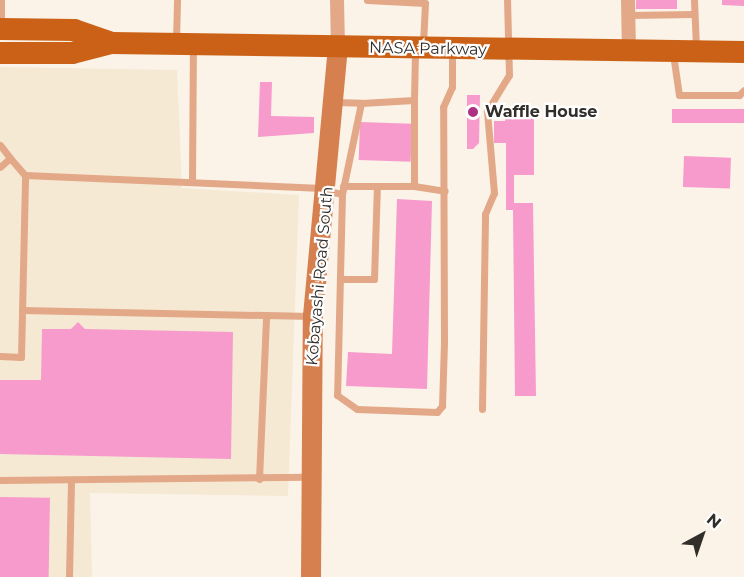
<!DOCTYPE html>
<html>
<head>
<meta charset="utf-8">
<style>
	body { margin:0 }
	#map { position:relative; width:744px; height:577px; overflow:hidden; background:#fbf3e8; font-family:Montserrat,sans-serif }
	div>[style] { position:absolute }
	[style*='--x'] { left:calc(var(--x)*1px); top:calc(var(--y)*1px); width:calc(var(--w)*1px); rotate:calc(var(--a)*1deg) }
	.commercial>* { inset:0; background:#f5e9d4 }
	.building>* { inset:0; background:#f69bcb; transform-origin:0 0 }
	.lane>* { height:7px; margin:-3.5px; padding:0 3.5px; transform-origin:3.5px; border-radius:3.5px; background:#e3a888 }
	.street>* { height:14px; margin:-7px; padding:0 7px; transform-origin:7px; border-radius:7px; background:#e3a888 }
	.secondary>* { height:20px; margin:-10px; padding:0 10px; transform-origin:10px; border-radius:10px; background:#d6804f }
	.primary>* { height:22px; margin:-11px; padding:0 11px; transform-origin:11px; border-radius:11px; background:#cb6117 }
	.dots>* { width:16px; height:16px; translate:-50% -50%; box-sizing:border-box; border:3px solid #fff; border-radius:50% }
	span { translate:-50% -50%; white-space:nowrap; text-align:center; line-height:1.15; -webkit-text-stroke:4.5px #fff; paint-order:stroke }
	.street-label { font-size:16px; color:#322f2b }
	.poi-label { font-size:16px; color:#322f2b; font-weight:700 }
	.left { translate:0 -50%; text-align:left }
	.north { position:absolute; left:672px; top:505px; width:60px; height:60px; -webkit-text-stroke:4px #fff; paint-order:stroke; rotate:40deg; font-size:16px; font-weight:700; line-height:24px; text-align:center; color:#322f2b }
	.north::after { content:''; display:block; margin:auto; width:21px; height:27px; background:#322f2b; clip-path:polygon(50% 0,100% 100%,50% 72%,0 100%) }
</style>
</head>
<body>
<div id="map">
	<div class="commercial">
		<div style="clip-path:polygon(0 67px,177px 70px,182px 188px,299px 195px,288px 496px,90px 493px,92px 577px,0 577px)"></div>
	</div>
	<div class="building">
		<div style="left:636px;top:0;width:41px;height:9px"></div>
		<div style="clip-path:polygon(722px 0,744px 0,744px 6px,722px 5px)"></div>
		<div style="clip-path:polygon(260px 82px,272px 82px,271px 116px,314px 117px,314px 133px,258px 137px)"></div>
		<div style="clip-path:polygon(467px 95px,480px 95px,479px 143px,473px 149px,467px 149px)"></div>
		<div style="clip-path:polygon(506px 109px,534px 109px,534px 175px,514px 175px,514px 203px,533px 203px,536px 396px,515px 396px,513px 210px,506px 210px,506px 143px,494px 143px,494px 121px,505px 121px)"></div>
		<div style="left:672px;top:109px;width:72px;height:14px"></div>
		<div style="left:360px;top:122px;width:52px;height:38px;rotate:2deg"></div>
		<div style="left:684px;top:156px;width:47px;height:31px;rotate:2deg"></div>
		<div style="clip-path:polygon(397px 199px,432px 201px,427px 389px,346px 386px,348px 352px,392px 354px)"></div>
		<div style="clip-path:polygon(78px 322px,85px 329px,233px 332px,231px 459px,0 454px,0 380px,41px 380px,42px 329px,71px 329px)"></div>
		<div style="left:0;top:497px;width:50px;height:80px;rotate:1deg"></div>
	</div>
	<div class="lane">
		<div style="--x:1;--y:0;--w:24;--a:90"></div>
		<div style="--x:367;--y:0;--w:58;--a:3"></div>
		<div style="--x:425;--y:3;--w:41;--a:92.8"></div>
		<div style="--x:694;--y:0;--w:48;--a:87.6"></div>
		<div style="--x:628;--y:15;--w:66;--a:-0.9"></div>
		<div style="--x:176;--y:42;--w:42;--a:-88.6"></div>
		<div style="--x:673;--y:54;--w:41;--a:81.7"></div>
		<div style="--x:679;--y:95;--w:60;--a:0"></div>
		<div style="--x:739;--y:95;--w:7;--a:-45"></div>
		<div style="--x:414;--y:100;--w:86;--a:90"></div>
		<div style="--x:414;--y:186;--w:31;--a:9"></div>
		<div style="--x:336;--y:102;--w:25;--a:2"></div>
		<div style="--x:0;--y:145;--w:16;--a:52"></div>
		<div style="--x:10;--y:158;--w:13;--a:138"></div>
		<div style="--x:10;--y:158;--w:23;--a:49"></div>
		<div style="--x:25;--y:175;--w:297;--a:2.5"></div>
		<div style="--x:192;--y:181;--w:135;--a:-89.6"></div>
		<div style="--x:343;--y:186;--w:71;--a:0"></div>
		<div style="--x:328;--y:191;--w:14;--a:12"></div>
		<div style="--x:342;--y:194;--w:201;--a:91.4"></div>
		<div style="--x:337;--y:395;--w:24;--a:35"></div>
		<div style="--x:357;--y:409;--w:80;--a:2.1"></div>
		<div style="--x:437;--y:412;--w:8;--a:-50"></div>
		<div style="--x:442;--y:406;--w:65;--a:-88.2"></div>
		<div style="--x:444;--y:341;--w:234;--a:-90.2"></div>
		<div style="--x:443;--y:107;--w:22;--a:-66"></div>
		<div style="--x:452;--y:87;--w:35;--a:-90"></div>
		<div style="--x:342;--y:194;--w:93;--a:-78.2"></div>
		<div style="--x:361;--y:103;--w:53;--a:-3.2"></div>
		<div style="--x:414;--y:100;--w:49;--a:-88.8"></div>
		<div style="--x:340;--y:279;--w:34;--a:0"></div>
		<div style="--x:374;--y:279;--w:93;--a:-88.2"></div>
		<div style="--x:22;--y:310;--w:289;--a:1.2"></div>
		<div style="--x:0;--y:356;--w:21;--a:3"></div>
		<div style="--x:21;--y:357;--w:182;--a:-88.7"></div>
		<div style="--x:482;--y:409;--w:195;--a:-89.1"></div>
		<div style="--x:485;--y:214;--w:23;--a:-67"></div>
		<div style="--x:494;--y:193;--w:82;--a:-94.9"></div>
		<div style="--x:487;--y:111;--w:42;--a:-58.6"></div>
		<div style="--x:509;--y:75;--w:75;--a:-91.5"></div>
		<div style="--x:259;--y:479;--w:162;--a:-87.5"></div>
		<div style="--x:0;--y:480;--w:311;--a:-0.6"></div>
		<div style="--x:69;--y:577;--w:96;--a:-88.8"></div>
	</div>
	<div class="street">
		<div style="--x:337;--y:0;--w:47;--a:88.8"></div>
		<div style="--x:628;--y:0;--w:52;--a:88.9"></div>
	</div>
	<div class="secondary">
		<div style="--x:311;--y:577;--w:261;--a:-89.6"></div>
		<div style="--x:313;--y:316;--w:270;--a:-84.7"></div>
	</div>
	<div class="primary">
		<div style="--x:0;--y:29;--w:74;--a:0.8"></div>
		<div style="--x:74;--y:30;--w:39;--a:19"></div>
		<div style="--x:0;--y:53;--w:72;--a:0"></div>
		<div style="--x:72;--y:53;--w:40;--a:-14.4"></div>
		<div style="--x:111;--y:43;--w:633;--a:0.81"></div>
	</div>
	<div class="dots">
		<div style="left:473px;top:112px;background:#ad3081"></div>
	</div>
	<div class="street-label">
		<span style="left:428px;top:49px;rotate:1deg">NASA Parkway</span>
		<span style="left:320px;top:276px;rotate:-85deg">Kobayashi Road South</span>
	</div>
	<div class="poi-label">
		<span class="left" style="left:485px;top:112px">Waffle House</span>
	</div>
	<div class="north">N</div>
</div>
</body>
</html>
